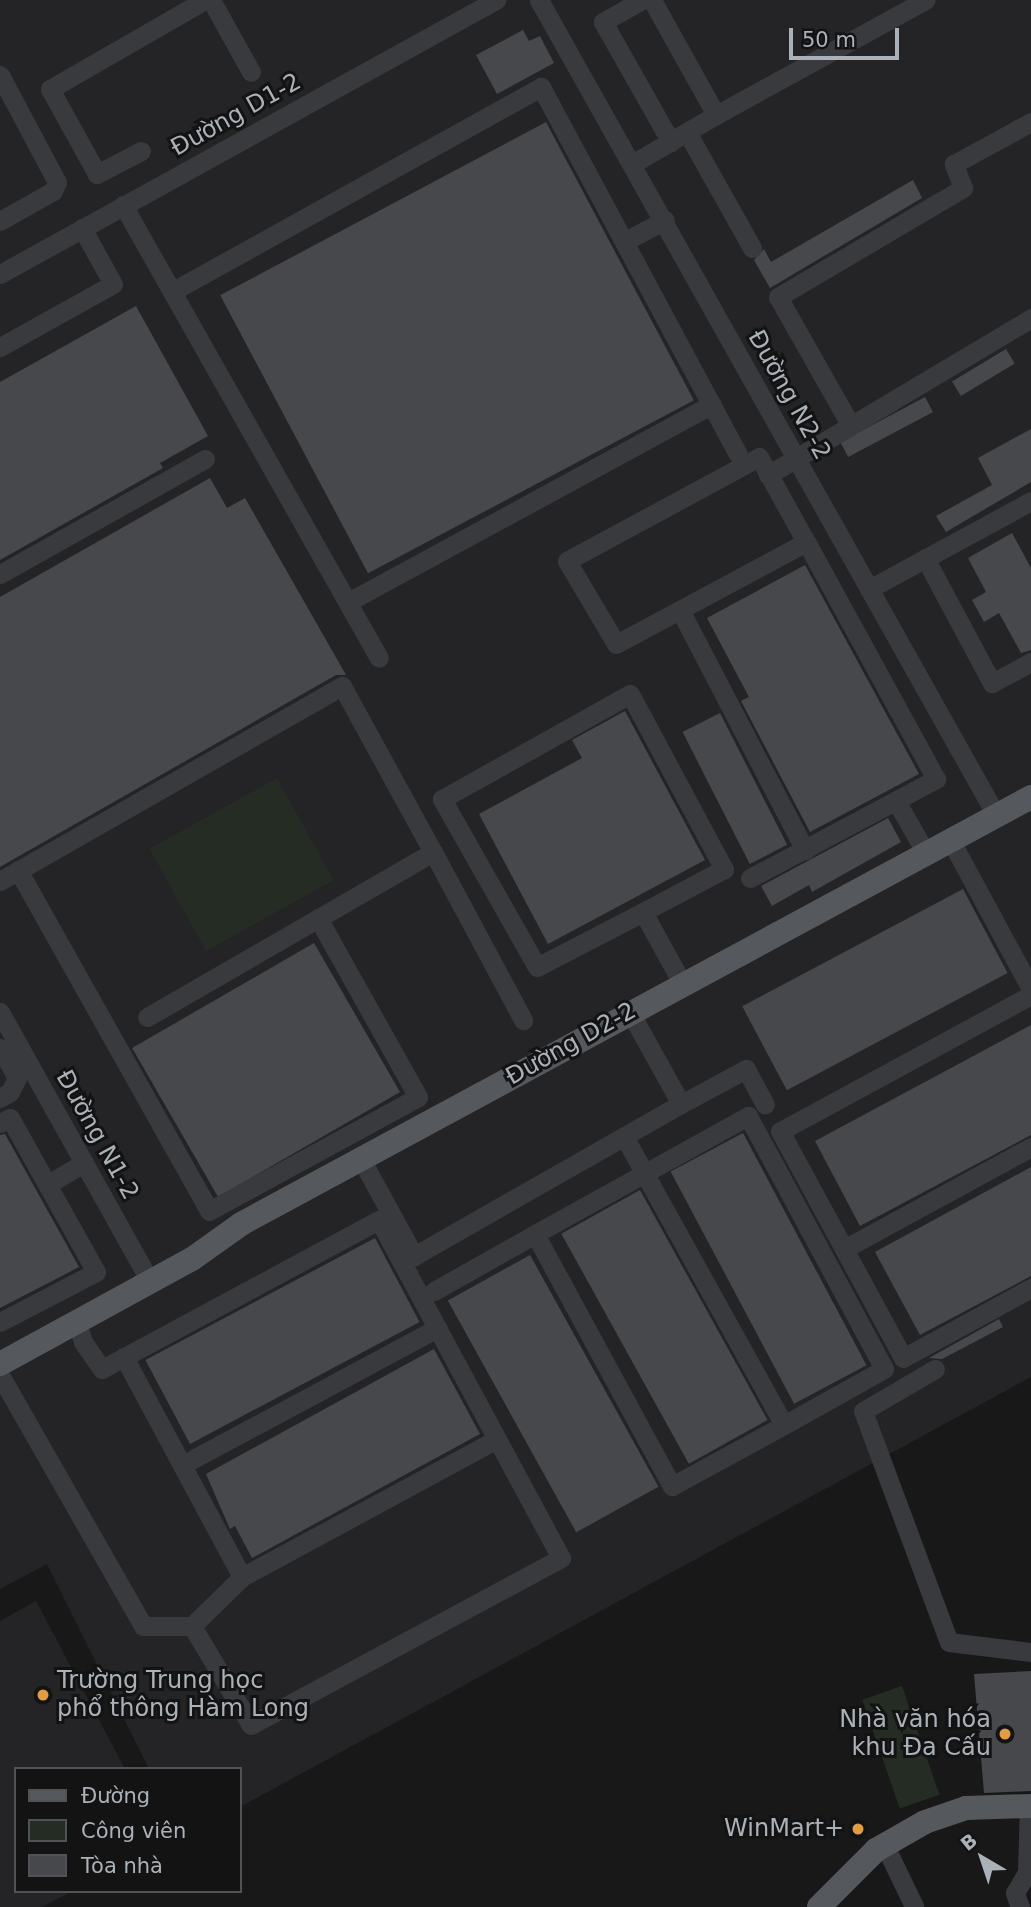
<!DOCTYPE html>
<html>
<head>
<meta charset="utf-8">
<style>
	body { margin:0 }
	#map { position:relative; width:1031px; height:1907px; overflow:hidden; background:#181819; font-family:"DejaVu Sans",sans-serif }
	div>[style] { position:absolute }
	[style*='--x'] { left:calc(var(--x)*1px); top:calc(var(--y)*1px); width:calc(var(--w)*1px); rotate:calc(var(--a)*1deg) }
	.built>* { inset:0; background:#242426 }
	.green>* { inset:0; background:#242c24; transform-origin:0 0 }
	.building>* { inset:0; background:#47484c; transform-origin:0 0 }
	.minor>* { height:19px; margin:-9.5px; padding:0 9.5px; transform-origin:9.5px; border-radius:9.5px; background:#393a3e }
	.major>* { height:24px; margin:-12px; padding:0 12px; transform-origin:12px; border-radius:12px; background:#55585d }
	.dots>* { width:19px; height:19px; translate:-50% -50%; box-sizing:border-box; border:4px solid #131314; border-radius:50% }
	span { translate:-50% -50%; white-space:nowrap; text-align:center; line-height:1.15; -webkit-text-stroke:6px #131314; paint-order:stroke }
	.street-label { font-size:24px; color:#abb1b8 }
	.poi-label { font-size:24px; color:#abb1b8 }
	.left { translate:0 -50%; text-align:left }
	.right { translate:-100% -50%; text-align:right }
	.legend { position:absolute; left:14px; top:1767px; width:228px; height:126px; box-sizing:border-box; background:#131314; border:2px solid #505256; margin:0; padding:9px 12px; list-style:none; font-size:21px; color:#abb1b8 }
	.legend li { display:flex; align-items:center; gap:14px; height:35px }
	.legend b { width:35px; border:2px solid #505256 }
	.north { position:absolute; left:947px; top:1823px; width:70px; height:70px; -webkit-text-stroke:5px #131314; paint-order:stroke; rotate:321deg; font-size:19px; font-weight:700; line-height:28px; text-align:center; color:#abb1b8 }
	.north::after { content:''; display:block; margin:auto; width:24px; height:32px; background:#abb1b8; clip-path:polygon(50% 0,100% 100%,50% 72%,0 100%) }
	.scale { position:absolute; left:789px; top:28px; width:110px; height:32px; box-sizing:border-box; border:4px solid #abb1b8; border-top:0; padding-left:9px; font-size:21px; line-height:24px; white-space:nowrap; color:#abb1b8; -webkit-text-stroke:5px #131314; paint-order:stroke }
</style>
</head>
<body>
<div id="map">
	<div class="built">
		<div style="clip-path:polygon(0 0,1031px 0,1031px 1377px,240px 1807px,240px 1769px,149px 1769px,47px 1564px,0 1589px)"></div>
		<div style="clip-path:polygon(36px 1601px,125px 1769px,16px 1769px,16px 1891px,73px 1891px,42px 1907px,0 1907px,0 1621px)"></div>
	</div>
	<div class="green">
		<div style="left:277px;top:778px;width:117px;height:146px;rotate:61deg"></div>
		<div style="left:902px;top:1686px;width:115px;height:42px;rotate:71deg"></div>
	</div>
	<div class="building">
		<div style="clip-path:polygon(523px 30px,529px 41px,540px 36px,554px 63px,497px 94px,476px 55px)"></div>
		<div style="left:546px;top:122px;width:315px;height:369px;rotate:62deg"></div>
		<div style="clip-path:polygon(913px 180px,922px 198px,770px 288px,754px 260px,764px 249px,771px 262px)"></div>
		<div style="clip-path:polygon(136px 306px,208px 436px,160px 463px,163px 468px,0 560px,0 382px)"></div>
		<div style="left:1006px;top:349px;width:17px;height:63px;rotate:59deg"></div>
		<div style="left:925px;top:397px;width:17px;height:96px;rotate:62deg"></div>
		<div style="clip-path:polygon(1031px 429px,1031px 482px,946px 532px,936px 516px,992px 485px,978px 458px)"></div>
		<div style="clip-path:polygon(210px 478px,227px 508px,245px 498px,346px 675px,336px 675px,0 867px,0 597px)"></div>
		<div style="clip-path:polygon(1012px 533px,1031px 568px,1031px 650px,1021px 653px,999px 613px,984px 622px,972px 600px,986px 592px,968px 558px)"></div>
		<div style="clip-path:polygon(805px 565px,919px 774px,810px 832px,741px 701px,749px 697px,707px 618px)"></div>
		<div style="clip-path:polygon(625px 711px,705px 860px,548px 944px,479px 814px,582px 758px,572px 740px)"></div>
		<div style="left:720px;top:713px;width:148px;height:42px;rotate:63deg"></div>
		<div style="clip-path:polygon(888px 818px,901px 842px,812px 892px,809px 885px,772px 906px,761px 886px)"></div>
		<div style="left:963px;top:889px;width:95px;height:250px;rotate:62deg"></div>
		<div style="left:314px;top:943px;width:172px;height:210px;rotate:60deg"></div>
		<div style="clip-path:polygon(1031px 1025px,1031px 1135px,860px 1226px,815px 1141px)"></div>
		<div style="left:743px;top:1133px;width:263px;height:82px;rotate:62deg"></div>
		<div style="clip-path:polygon(5px 1134px,79px 1267px,0 1308px,0 1135px)"></div>
		<div style="clip-path:polygon(1031px 1167px,1031px 1276px,920px 1335px,875px 1252px)"></div>
		<div style="left:640px;top:1190px;width:263px;height:90px;rotate:61deg"></div>
		<div style="left:375px;top:1238px;width:95px;height:260px;rotate:62deg"></div>
		<div style="left:530px;top:1255px;width:265px;height:94px;rotate:61deg"></div>
		<div style="clip-path:polygon(999px 1319px,1003px 1327px,942px 1359px,929px 1358px)"></div>
		<div style="clip-path:polygon(434px 1349px,480px 1434px,252px 1558px,235px 1526px,230px 1529px,206px 1474px)"></div>
		<div style="clip-path:polygon(1031px 1671px,1031px 1791px,984px 1793px,974px 1674px)"></div>
	</div>
	<div class="minor">
		<div style="--x:211;--y:0;--w:82;--a:60.9"></div>
		<div style="--x:539;--y:0;--w:934;--a:60.72"></div>
		<div style="--x:642;--y:0;--w:45;--a:150.6"></div>
		<div style="--x:603;--y:22;--w:138;--a:60.5"></div>
		<div style="--x:0;--y:75;--w:121;--a:62"></div>
		<div style="--x:57;--y:182;--w:10;--a:114"></div>
		<div style="--x:53;--y:191;--w:61;--a:150.5"></div>
		<div style="--x:716;--y:115;--w:239;--a:-28.8"></div>
		<div style="--x:687;--y:132;--w:133;--a:60.7"></div>
		<div style="--x:141;--y:151;--w:50;--a:152.4"></div>
		<div style="--x:97;--y:174;--w:97;--a:-118.9"></div>
		<div style="--x:50;--y:89;--w:179;--a:-29.9"></div>
		<div style="--x:632;--y:164;--w:97;--a:-30.3"></div>
		<div style="--x:716;--y:115;--w:132;--a:-119.1"></div>
		<div style="--x:123;--y:205;--w:520;--a:60.53"></div>
		<div style="--x:625;--y:241;--w:45;--a:-27.7"></div>
		<div style="--x:0;--y:274;--w:567;--a:-28.92"></div>
		<div style="--x:173;--y:291;--w:421;--a:-29"></div>
		<div style="--x:541;--y:87;--w:417;--a:61.8"></div>
		<div style="--x:0;--y:347;--w:129;--a:-29.1"></div>
		<div style="--x:113;--y:284;--w:64;--a:-119"></div>
		<div style="--x:851;--y:426;--w:148;--a:-119.5"></div>
		<div style="--x:778;--y:297;--w:215;--a:-30.5"></div>
		<div style="--x:963;--y:188;--w:26;--a:-111"></div>
		<div style="--x:954;--y:164;--w:88;--a:-28.6"></div>
		<div style="--x:768;--y:475;--w:306;--a:-30.8"></div>
		<div style="--x:925;--y:558;--w:142;--a:61.8"></div>
		<div style="--x:992;--y:683;--w:44;--a:-28.3"></div>
		<div style="--x:0;--y:574;--w:235;--a:-29.3"></div>
		<div style="--x:869;--y:589;--w:184;--a:-28.5"></div>
		<div style="--x:348;--y:602;--w:414;--a:-28.5"></div>
		<div style="--x:680;--y:610;--w:271;--a:62.5"></div>
		<div style="--x:896;--y:801;--w:60;--a:60"></div>
		<div style="--x:951;--y:841;--w:168;--a:61.6"></div>
		<div style="--x:433;--y:852;--w:191;--a:61.8"></div>
		<div style="--x:18;--y:870;--w:391;--a:60.7"></div>
		<div style="--x:209;--y:1211;--w:238;--a:-28.6"></div>
		<div style="--x:418;--y:1097;--w:205;--a:-119.2"></div>
		<div style="--x:750;--y:878;--w:211;--a:-28"></div>
		<div style="--x:936;--y:779;--w:270;--a:-118.7"></div>
		<div style="--x:806;--y:542;--w:97;--a:-118.9"></div>
		<div style="--x:759;--y:457;--w:218;--a:151.6"></div>
		<div style="--x:567;--y:561;--w:96;--a:59.4"></div>
		<div style="--x:616;--y:644;--w:216;--a:-28.2"></div>
		<div style="--x:0;--y:881;--w:394;--a:-29.7"></div>
		<div style="--x:342;--y:686;--w:189;--a:61.3"></div>
		<div style="--x:433;--y:852;--w:330;--a:150"></div>
		<div style="--x:643;--y:912;--w:119;--a:152.6"></div>
		<div style="--x:537;--y:967;--w:193;--a:-119.5"></div>
		<div style="--x:442;--y:799;--w:215;--a:-29.2"></div>
		<div style="--x:630;--y:694;--w:199;--a:61.8"></div>
		<div style="--x:724;--y:869;--w:92;--a:152"></div>
		<div style="--x:643;--y:912;--w:81;--a:61.2"></div>
		<div style="--x:1031;--y:995;--w:285;--a:151.5"></div>
		<div style="--x:780;--y:1131;--w:258;--a:61.5"></div>
		<div style="--x:903;--y:1358;--w:146;--a:-28.7"></div>
		<div style="--x:0;--y:1012;--w:308;--a:60.9"></div>
		<div style="--x:0;--y:1048;--w:34;--a:60"></div>
		<div style="--x:17;--y:1078;--w:16;--a:117"></div>
		<div style="--x:10;--y:1092;--w:12;--a:149"></div>
		<div style="--x:681;--y:1104;--w:74;--a:-28.3"></div>
		<div style="--x:746;--y:1069;--w:40;--a:62"></div>
		<div style="--x:0;--y:1123;--w:11;--a:-27"></div>
		<div style="--x:10;--y:1118;--w:176;--a:60.8"></div>
		<div style="--x:96;--y:1272;--w:108;--a:152.5"></div>
		<div style="--x:361;--y:1159;--w:111;--a:61.3"></div>
		<div style="--x:414;--y:1256;--w:307;--a:-29.7"></div>
		<div style="--x:681;--y:1104;--w:105;--a:-119"></div>
		<div style="--x:48;--y:1184;--w:42;--a:-30.3"></div>
		<div style="--x:535;--y:1234;--w:244;--a:-29"></div>
		<div style="--x:748;--y:1116;--w:287;--a:61.7"></div>
		<div style="--x:884;--y:1369;--w:115;--a:150.8"></div>
		<div style="--x:844;--y:1249;--w:213;--a:-28.6"></div>
		<div style="--x:434;--y:1291;--w:116;--a:-29.4"></div>
		<div style="--x:535;--y:1234;--w:287;--a:61.5"></div>
		<div style="--x:672;--y:1486;--w:128;--a:-28.6"></div>
		<div style="--x:784;--y:1425;--w:330;--a:-119"></div>
		<div style="--x:77;--y:1323;--w:20;--a:72"></div>
		<div style="--x:83;--y:1342;--w:33;--a:55"></div>
		<div style="--x:102;--y:1369;--w:315;--a:-28.3"></div>
		<div style="--x:379;--y:1220;--w:249;--a:61.7"></div>
		<div style="--x:497;--y:1439;--w:290;--a:151.6"></div>
		<div style="--x:242;--y:1577;--w:250;--a:-118.2"></div>
		<div style="--x:935;--y:1369;--w:83;--a:149.7"></div>
		<div style="--x:863;--y:1411;--w:246;--a:69.6"></div>
		<div style="--x:949;--y:1642;--w:83;--a:7"></div>
		<div style="--x:0;--y:1375;--w:289;--a:60.3"></div>
		<div style="--x:143;--y:1626;--w:49;--a:0"></div>
		<div style="--x:182;--y:1465;--w:290;--a:-28.2"></div>
		<div style="--x:242;--y:1577;--w:70;--a:135.6"></div>
		<div style="--x:192;--y:1626;--w:115;--a:59.2"></div>
		<div style="--x:251;--y:1725;--w:352;--a:-28.3"></div>
		<div style="--x:561;--y:1558;--w:135;--a:-118.3"></div>
		<div style="--x:884;--y:1844;--w:69;--a:64.2"></div>
		<div style="--x:1020;--y:1907;--w:15;--a:-110"></div>
		<div style="--x:1015;--y:1893;--w:24;--a:-60"></div>
		<div style="--x:1027;--y:1872;--w:66;--a:-88.3"></div>
	</div>
	<div class="major">
		<div style="--x:0;--y:1364;--w:219;--a:-28.7"></div>
		<div style="--x:192;--y:1259;--w:60;--a:-35.5"></div>
		<div style="--x:241;--y:1224;--w:898;--a:-28.39"></div>
		<div style="--x:819;--y:1907;--w:81;--a:-45"></div>
		<div style="--x:876;--y:1850;--w:56;--a:-29.7"></div>
		<div style="--x:925;--y:1822;--w:43;--a:-18.9"></div>
		<div style="--x:966;--y:1808;--w:65;--a:-1.8"></div>
	</div>
	<div class="dots">
		<div style="left:43px;top:1695px;background:#e39c46"></div>
		<div style="left:1005px;top:1734px;background:#e39c46"></div>
		<div style="left:858px;top:1829px;background:#e39c46"></div>
	</div>
	<div class="street-label">
		<span style="left:236px;top:115px;rotate:-29deg">Đường D1-2</span>
		<span style="left:789px;top:395px;rotate:61deg">Đường N2-2</span>
		<span style="left:571px;top:1044px;rotate:-29deg">Đường D2-2</span>
		<span style="left:97px;top:1135px;rotate:61deg">Đường N1-2</span>
	</div>
	<div class="poi-label">
		<span class="left" style="left:57px;top:1695px">Trường Trung học<br>phổ thông Hàm Long</span>
		<span class="right" style="left:991px;top:1734px">Nhà văn hóa<br>khu Đa Cấu</span>
		<span class="right" style="left:844px;top:1829px">WinMart+</span>
	</div>
	<ul class="legend">
	<li><b style="height:9px;background:#55585d"></b>Đường</li>
	<li><b style="height:19px;background:#242c24"></b>Công viên</li>
	<li><b style="height:19px;background:#47484c"></b>Tòa nhà</li>
	</ul>
	<div class="north">B</div>
	<div class="scale">50 m</div>
</div>
</body>
</html>
